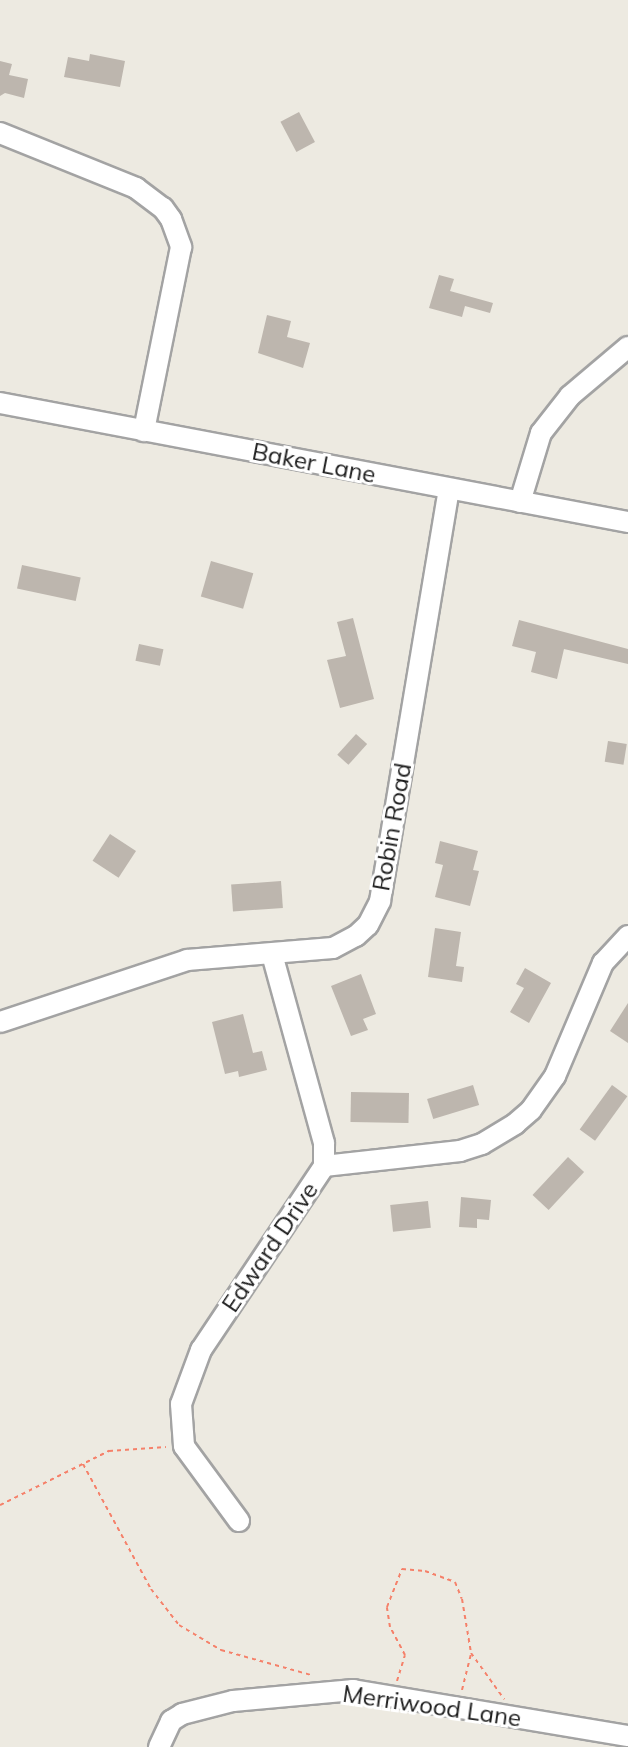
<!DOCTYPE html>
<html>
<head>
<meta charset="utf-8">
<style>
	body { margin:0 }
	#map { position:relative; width:628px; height:1747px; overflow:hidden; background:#edeae1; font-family:Mulish,sans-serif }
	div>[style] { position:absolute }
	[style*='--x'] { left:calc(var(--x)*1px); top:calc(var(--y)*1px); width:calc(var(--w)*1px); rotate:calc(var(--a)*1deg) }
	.building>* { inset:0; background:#bdb6ae; transform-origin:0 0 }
	.path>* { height:2px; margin-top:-1px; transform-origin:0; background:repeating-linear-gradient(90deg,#f5816a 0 4px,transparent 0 8px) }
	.roads { filter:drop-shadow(2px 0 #a3a3a3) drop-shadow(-2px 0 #a3a3a3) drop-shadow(0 2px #a3a3a3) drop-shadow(0 -2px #a3a3a3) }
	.minor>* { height:20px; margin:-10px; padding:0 10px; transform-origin:10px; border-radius:10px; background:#fff }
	span { translate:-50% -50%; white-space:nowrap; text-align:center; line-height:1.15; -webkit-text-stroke:6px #fff; paint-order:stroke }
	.street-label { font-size:24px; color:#1c1c1c }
</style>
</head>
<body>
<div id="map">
	<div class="building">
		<div style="clip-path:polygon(90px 54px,125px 61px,120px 87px,64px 77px,68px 57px,89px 61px)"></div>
		<div style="clip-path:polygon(0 61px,12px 64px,9px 75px,28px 79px,24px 98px,5px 93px,0 96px)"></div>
		<div style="left:299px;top:112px;width:34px;height:21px;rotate:62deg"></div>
		<div style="clip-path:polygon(439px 275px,454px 279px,450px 291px,493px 303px,490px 313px,465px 306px,462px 317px,429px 308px)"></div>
		<div style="clip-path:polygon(267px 315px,291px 321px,287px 337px,310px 343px,303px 368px,258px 353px)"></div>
		<div style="left:211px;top:561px;width:44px;height:37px;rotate:16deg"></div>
		<div style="left:22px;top:565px;width:60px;height:24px;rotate:12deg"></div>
		<div style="clip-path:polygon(353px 618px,374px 699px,340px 708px,327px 660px,346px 656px,337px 622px)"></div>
		<div style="clip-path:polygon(519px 620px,628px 649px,628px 664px,564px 649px,557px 679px,531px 672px,536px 652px,512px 646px)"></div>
		<div style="left:139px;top:644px;width:25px;height:17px;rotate:12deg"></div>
		<div style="left:356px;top:734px;width:15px;height:28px;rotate:42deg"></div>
		<div style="left:608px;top:741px;width:19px;height:21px;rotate:9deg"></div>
		<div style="left:110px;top:834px;width:31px;height:32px;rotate:33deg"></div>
		<div style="clip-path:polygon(440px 841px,478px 851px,473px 870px,479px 871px,470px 906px,435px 897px,443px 865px,435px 863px)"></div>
		<div style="left:281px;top:881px;width:27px;height:50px;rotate:86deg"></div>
		<div style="clip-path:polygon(435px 928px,461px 932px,456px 966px,464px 967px,462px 982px,428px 977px)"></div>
		<div style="clip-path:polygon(525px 968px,551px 983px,529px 1023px,510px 1012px,524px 988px,516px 984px)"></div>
		<div style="clip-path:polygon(361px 974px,376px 1014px,363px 1019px,368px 1030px,351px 1036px,331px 986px)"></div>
		<div style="clip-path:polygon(628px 1003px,628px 1043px,610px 1031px)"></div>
		<div style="clip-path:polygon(243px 1014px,253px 1053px,262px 1051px,267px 1070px,239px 1077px,238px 1071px,225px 1074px,212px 1022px)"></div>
		<div style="left:473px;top:1085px;width:21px;height:48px;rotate:73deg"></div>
		<div style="left:612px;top:1085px;width:19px;height:55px;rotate:36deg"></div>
		<div style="left:351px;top:1092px;width:58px;height:30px;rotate:1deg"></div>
		<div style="left:568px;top:1157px;width:22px;height:52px;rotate:43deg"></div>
		<div style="clip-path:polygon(461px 1197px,491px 1200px,489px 1220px,477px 1219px,477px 1228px,459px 1227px)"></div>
		<div style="left:428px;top:1201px;width:27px;height:38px;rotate:84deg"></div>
	</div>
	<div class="path">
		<div style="--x:83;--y:1464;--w:142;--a:61.5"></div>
		<div style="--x:151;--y:1589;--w:46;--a:52.1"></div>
		<div style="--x:179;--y:1625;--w:49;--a:30.8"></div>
		<div style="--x:221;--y:1650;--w:93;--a:15.5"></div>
		<div style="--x:0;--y:1505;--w:122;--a:-26.4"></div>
		<div style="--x:109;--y:1451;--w:57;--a:-4"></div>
		<div style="--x:397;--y:1681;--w:27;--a:-73"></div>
		<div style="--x:405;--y:1655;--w:32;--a:-118"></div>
		<div style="--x:390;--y:1627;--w:20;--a:-99"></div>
		<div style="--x:387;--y:1607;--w:41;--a:-68.5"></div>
		<div style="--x:402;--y:1569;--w:23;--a:5"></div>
		<div style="--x:425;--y:1571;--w:32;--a:20"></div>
		<div style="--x:455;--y:1582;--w:18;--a:68"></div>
		<div style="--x:462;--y:1599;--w:55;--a:80.5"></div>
		<div style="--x:471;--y:1653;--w:57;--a:54.3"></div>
		<div style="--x:462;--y:1690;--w:37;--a:-76"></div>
	</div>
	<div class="roads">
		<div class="minor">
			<div style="--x:0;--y:133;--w:147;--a:22"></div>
			<div style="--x:136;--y:188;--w:34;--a:37"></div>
			<div style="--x:163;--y:208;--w:14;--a:54"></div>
			<div style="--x:171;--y:219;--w:30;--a:70"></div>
			<div style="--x:181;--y:247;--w:188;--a:101.4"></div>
			<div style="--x:0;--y:403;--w:639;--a:10.73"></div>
			<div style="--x:520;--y:502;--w:72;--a:-73.1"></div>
			<div style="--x:541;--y:433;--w:47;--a:-51.9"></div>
			<div style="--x:570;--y:396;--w:76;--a:-40.2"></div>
			<div style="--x:0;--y:1022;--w:197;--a:-18.3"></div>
			<div style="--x:187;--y:960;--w:146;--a:-4.7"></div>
			<div style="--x:333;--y:948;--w:26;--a:-28"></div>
			<div style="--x:356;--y:936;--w:16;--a:-43"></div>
			<div style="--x:368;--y:925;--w:27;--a:-63"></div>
			<div style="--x:380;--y:901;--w:418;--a:-80.5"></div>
			<div style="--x:324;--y:1166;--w:137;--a:-6.3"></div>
			<div style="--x:460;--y:1151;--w:23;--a:-18"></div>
			<div style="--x:482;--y:1144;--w:39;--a:-31"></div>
			<div style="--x:515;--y:1124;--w:21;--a:-41"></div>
			<div style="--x:531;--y:1110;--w:42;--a:-54.8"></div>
			<div style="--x:555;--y:1076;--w:123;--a:-67"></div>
			<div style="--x:603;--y:963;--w:37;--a:-47"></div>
			<div style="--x:239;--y:1521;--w:93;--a:-126.3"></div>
			<div style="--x:184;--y:1446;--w:42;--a:-94.1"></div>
			<div style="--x:181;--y:1404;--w:58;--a:-69.7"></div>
			<div style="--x:201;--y:1350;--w:221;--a:-56.2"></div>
			<div style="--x:324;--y:1166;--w:23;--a:-90"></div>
			<div style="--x:324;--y:1143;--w:196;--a:-105.4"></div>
			<div style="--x:159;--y:1747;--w:29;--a:-65"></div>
			<div style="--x:171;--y:1721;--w:13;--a:-32"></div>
			<div style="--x:182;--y:1714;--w:53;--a:-14.3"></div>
			<div style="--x:233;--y:1701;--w:121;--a:-5.2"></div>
			<div style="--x:353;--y:1690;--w:279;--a:9.5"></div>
		</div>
	</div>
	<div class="street-label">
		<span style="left:314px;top:463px;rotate:11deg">Baker Lane</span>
		<span style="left:392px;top:827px;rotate:-80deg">Robin Road</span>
		<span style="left:270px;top:1247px;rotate:-56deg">Edward Drive</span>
		<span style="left:432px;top:1706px;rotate:8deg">Merriwood Lane</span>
	</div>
</div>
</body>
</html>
